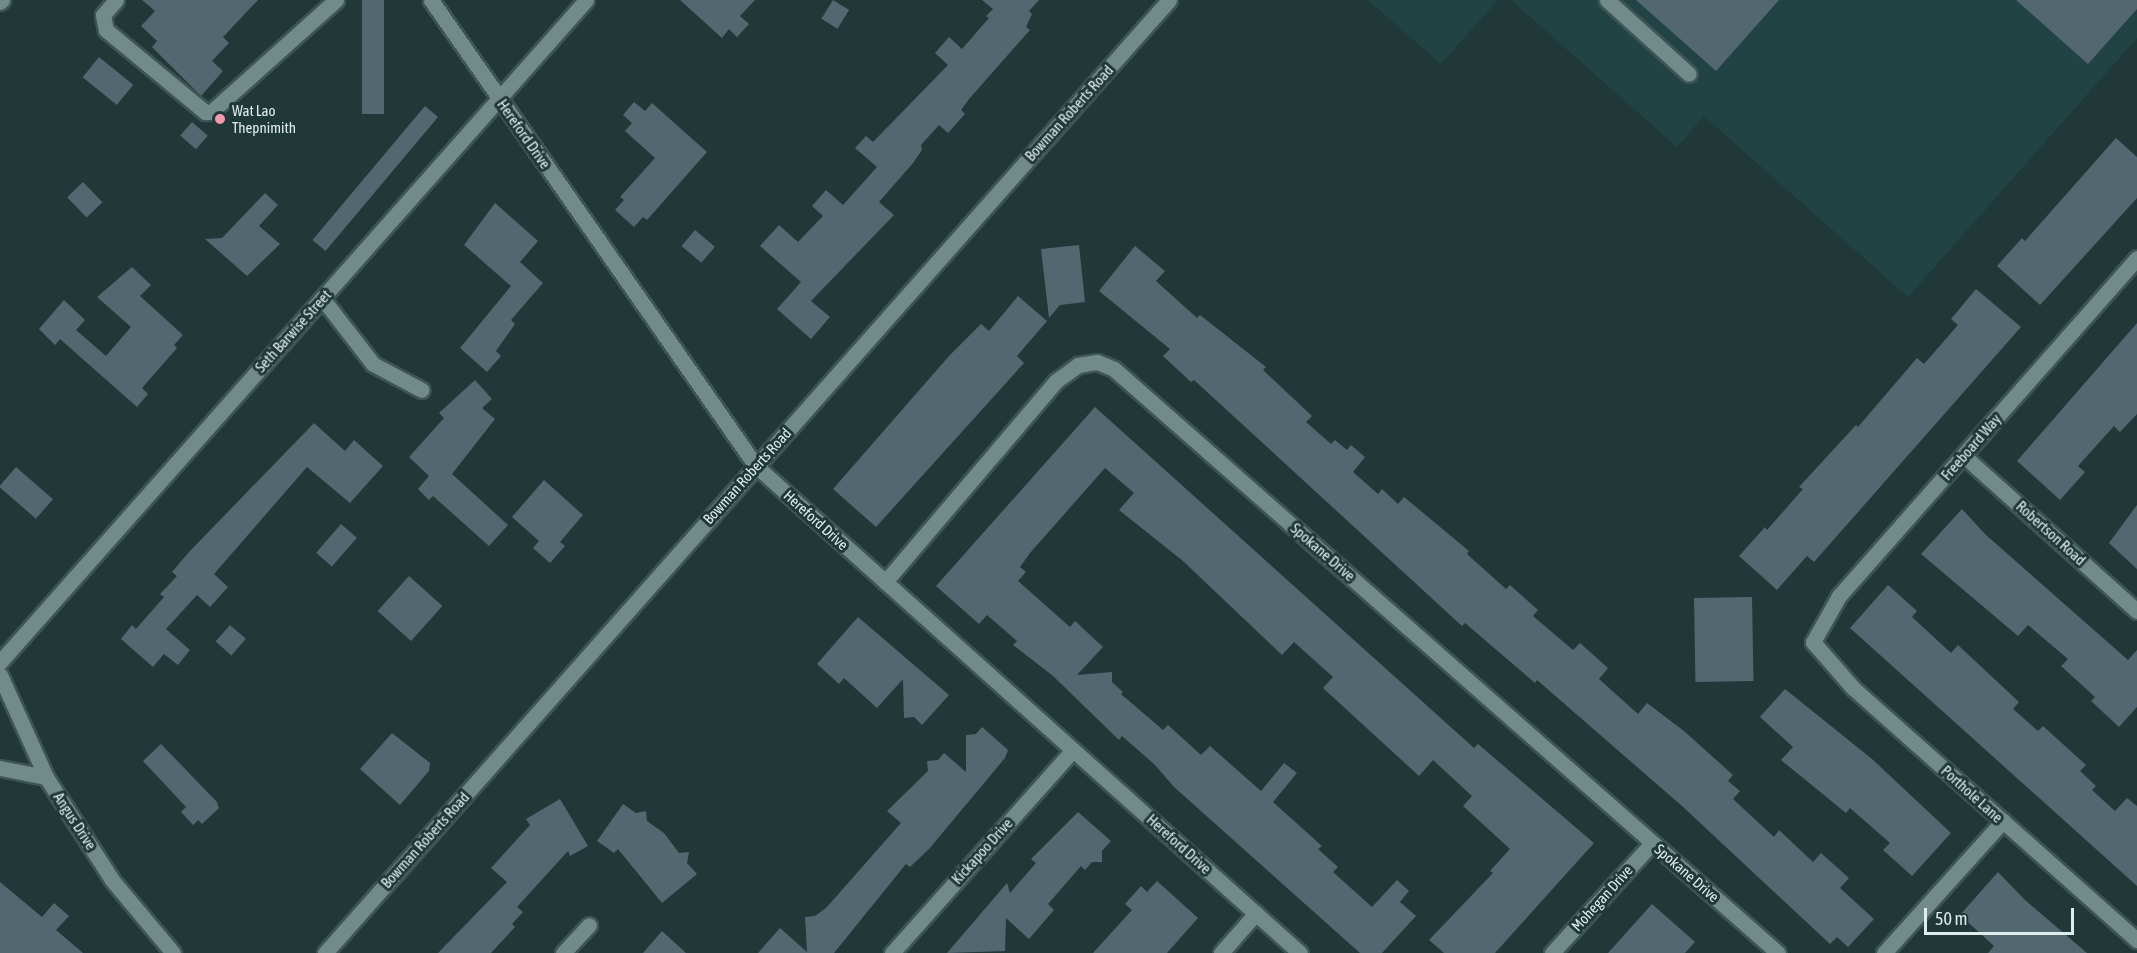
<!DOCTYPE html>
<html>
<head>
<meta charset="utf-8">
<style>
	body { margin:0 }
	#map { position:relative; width:2137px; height:953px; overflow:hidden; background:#203838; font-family:"Asap Condensed",sans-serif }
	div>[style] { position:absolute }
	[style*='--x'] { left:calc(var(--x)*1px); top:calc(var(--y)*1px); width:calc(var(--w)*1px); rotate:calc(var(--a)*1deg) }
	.built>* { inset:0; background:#224343 }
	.building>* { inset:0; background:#536771; transform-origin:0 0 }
	.roads { filter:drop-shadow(2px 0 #3f5454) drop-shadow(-2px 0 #3f5454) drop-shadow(0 2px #3f5454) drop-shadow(0 -2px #3f5454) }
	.minor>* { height:15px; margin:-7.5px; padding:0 7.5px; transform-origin:7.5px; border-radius:7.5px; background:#718b8a }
	.dots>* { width:16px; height:16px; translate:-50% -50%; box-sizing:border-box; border:3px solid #203838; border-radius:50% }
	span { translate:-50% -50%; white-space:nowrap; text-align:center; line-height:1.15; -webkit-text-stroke:6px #203838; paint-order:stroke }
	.poi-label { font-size:15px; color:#deeceb }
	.left { translate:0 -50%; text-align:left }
	.street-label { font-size:15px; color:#deeceb }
	.scale { position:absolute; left:1924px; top:908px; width:150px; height:27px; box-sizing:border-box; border:3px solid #deeceb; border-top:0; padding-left:8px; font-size:18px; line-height:21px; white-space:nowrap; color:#deeceb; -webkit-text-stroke:4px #203838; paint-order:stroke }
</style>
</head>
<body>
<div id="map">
	<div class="built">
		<div style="clip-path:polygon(1368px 0,1498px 0,1441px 64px)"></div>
		<div style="clip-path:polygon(1511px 0,2137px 0,2137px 38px,1908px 297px,1704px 116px,1677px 147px)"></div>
	</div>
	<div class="building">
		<div style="clip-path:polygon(142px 0,258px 0,223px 37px,229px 43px,212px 61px,223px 71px,201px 96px,152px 47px,157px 41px,141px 26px,155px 11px)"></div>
		<div style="left:362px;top:0;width:22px;height:114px"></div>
		<div style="clip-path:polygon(680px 0,755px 0,740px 16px,749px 24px,737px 37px,729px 29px,722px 38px)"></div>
		<div style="left:833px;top:0;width:19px;height:22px;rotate:32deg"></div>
		<div style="clip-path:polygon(982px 0,1039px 0,1029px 11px,1032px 14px,1026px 27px,1030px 30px,969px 99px,961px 110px,965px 114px,948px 133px,939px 125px,921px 145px,922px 150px,913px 163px,879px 202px,894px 215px,811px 301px,830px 317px,811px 339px,777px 309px,801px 282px,760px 246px,779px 225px,798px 242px,823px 216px,812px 206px,826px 190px,843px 205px,877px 167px,855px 148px,866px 136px,873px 142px,948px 65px,935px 53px,949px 37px,962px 49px,989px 18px,986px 16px,993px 9px)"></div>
		<div style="clip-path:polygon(1636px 0,1779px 0,1716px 71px)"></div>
		<div style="clip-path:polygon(2016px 0,2137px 0,2137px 9px,2088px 64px)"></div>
		<div style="left:99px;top:57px;width:44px;height:26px;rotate:39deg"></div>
		<div style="clip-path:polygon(634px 102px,645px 111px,652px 103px,707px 152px,647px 220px,643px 217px,634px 227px,615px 210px,624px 200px,620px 197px,655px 158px,625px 131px,632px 123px,623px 115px)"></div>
		<div style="left:425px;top:106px;width:17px;height:175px;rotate:40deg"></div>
		<div style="left:192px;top:122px;width:21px;height:18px;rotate:41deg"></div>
		<div style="clip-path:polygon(2116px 138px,2137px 157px,2137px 198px,2040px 305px,1997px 266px,2022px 238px,2025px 241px)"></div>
		<div style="left:83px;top:182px;width:28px;height:22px;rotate:46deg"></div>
		<div style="clip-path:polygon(265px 193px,278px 205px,259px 226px,280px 244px,247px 276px,205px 239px,222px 238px)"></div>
		<div style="clip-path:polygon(495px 203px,538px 241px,520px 262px,543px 283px,511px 320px,515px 324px,496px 351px,501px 356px,487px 372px,460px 348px,511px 286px,464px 245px)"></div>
		<div style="left:695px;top:230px;width:26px;height:21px;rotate:40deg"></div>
		<div style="clip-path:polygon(1079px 245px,1085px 302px,1060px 305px,1049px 318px,1041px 249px)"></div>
		<div style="clip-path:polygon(1135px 246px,1165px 271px,1156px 281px,1197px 318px,1200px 315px,1266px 367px,1263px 370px,1312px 416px,1306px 422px,1331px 444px,1335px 440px,1347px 450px,1351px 445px,1365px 457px,1353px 472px,1378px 494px,1382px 489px,1398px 504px,1404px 497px,1469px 551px,1467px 554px,1506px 589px,1510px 585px,1538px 610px,1533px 616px,1573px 650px,1580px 643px,1608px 668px,1599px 679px,1638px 714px,1647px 703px,1684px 731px,1733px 775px,1728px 781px,1740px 791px,1733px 799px,1774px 837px,1779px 830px,1813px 862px,1821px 853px,1849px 878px,1840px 888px,1874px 919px,1848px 947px,1837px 937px,1830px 944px,1682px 806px,1537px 680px,1535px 683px,1465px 623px,1462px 626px,1194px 380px,1191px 382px,1163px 356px,1170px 349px,1099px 291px)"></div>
		<div style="clip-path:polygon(132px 267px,151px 285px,140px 296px,183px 335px,174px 345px,177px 348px,142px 388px,148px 394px,137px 407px,60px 339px,55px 345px,39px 329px,64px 300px,85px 320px,76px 330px,106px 356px,131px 327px,97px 297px)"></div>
		<div style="clip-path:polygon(1976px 289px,2021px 327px,1814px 562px,1807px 556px,1777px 590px,1739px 556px,1765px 527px,1767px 530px,1803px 489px,1799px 487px,1856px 425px,1858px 427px,1917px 358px,1924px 364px,1958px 325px,1951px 319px)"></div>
		<div style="clip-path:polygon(1018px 296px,1047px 321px,1017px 356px,1024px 363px,876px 527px,833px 489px,949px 356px,981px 324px,989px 331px)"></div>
		<div style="clip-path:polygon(2137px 323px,2137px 414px,2120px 432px,2114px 426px,2078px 466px,2085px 472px,2060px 500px,2017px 461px)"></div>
		<div style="clip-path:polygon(475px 380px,492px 399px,482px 408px,495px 419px,452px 474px,508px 525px,489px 546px,433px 496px,429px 500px,418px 489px,429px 476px,409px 457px,444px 418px,439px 413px)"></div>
		<div style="clip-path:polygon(1095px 407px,1474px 748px,1478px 744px,1594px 843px,1495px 953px,1444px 953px,1429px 940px,1493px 873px,1490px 871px,1510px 849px,1463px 806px,1472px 796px,1433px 760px,1419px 776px,1323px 688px,1333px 677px,1294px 642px,1282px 655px,1183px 561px,1119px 510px,1134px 493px,1105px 468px,1030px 553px,1020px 567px,1026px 572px,1018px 581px,1070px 627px,1075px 621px,1103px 647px,1077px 675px,1112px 672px,1112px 682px,1123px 692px,1121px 694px,1163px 730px,1168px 725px,1201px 755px,1210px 746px,1261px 791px,1284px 763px,1297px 773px,1273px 802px,1322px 846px,1318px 849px,1338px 867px,1333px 872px,1372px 907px,1397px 880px,1409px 891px,1400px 902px,1416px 916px,1382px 953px,1360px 953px,1174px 787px,1155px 765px,1122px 736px,1119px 740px,1053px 676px,1013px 645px,1017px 641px,987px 615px,979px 624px,936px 586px)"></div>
		<div style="clip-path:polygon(314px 423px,345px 451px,354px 440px,383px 466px,350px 503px,307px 467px,214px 574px,228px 587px,210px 607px,197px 595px,166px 629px,190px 650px,178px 665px,164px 654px,153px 667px,121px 639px,132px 625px,136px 629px,164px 597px,160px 594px,177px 576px,172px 572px,189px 552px)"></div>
		<div style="left:16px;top:467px;width:49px;height:26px;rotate:41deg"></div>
		<div style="clip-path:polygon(544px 480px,583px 515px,560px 542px,565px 546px,550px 563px,533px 548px,539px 541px,512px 517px)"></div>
		<div style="clip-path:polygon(2137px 505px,2137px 569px,2109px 543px)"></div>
		<div style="clip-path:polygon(1962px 509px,1986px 535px,2128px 660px,2137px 650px,2137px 707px,2119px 727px,2091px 701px,2095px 697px,2061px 666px,2068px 659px,2028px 625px,2018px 636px,1921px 554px)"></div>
		<div style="left:341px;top:524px;width:21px;height:38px;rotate:41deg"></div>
		<div style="left:409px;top:576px;width:45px;height:47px;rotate:42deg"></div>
		<div style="clip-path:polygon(1888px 585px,1917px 611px,1912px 617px,1951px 653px,1958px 645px,2019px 702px,2013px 709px,2038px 731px,2043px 726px,2086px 765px,2080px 771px,2096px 786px,2092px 790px,2115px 811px,2127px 798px,2137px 806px,2137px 886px,1850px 628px)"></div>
		<div style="left:1752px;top:597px;width:84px;height:58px;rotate:89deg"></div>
		<div style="clip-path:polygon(858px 617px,949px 695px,922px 725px,914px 717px,904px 718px,903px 679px,877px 708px,844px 678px,839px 684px,817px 664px)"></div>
		<div style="left:230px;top:625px;width:21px;height:22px;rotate:41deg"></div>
		<div style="clip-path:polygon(1785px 689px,1872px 759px,1951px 833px,1912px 876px,1883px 850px,1890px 843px,1850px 808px,1846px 813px,1781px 760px,1793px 747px,1760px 717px)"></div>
		<div style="clip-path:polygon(982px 727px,1008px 750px,1005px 758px,929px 849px,910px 867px,906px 864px,834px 953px,758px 953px,780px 928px,807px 952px,805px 917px,815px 916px,826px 908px,901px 823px,887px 811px,928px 771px,927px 761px,938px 760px,944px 753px,966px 772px,966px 735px,976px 734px)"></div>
		<div style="clip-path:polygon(392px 733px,430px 763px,429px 771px,400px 805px,360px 769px)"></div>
		<div style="clip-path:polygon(161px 744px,217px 802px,219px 808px,202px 824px,198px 820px,193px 825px,181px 812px,186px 807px,143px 761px)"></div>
		<div style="clip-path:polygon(560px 799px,588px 846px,570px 856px,568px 851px,517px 907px,523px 912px,512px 924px,515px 927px,491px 953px,438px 953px,507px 882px,491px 868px,530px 825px,526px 819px)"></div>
		<div style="clip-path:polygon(623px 804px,636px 813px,646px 811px,647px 821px,664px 833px,679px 853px,689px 852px,687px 863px,697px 874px,662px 903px,618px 849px,614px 853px,597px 841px)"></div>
		<div style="clip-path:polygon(1078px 812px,1111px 841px,1102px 851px,1102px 862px,1092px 862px,1085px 870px,1081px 866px,1048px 904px,1054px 910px,1029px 939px,1006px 918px,1005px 951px,947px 953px,1007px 883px,1010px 893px,1036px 863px,1031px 859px)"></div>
		<div style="clip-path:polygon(1998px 872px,2025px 900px,2087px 953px,1988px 953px,1994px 946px,1960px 915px)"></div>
		<div style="clip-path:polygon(1157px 881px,1198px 918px,1167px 953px,1093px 953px,1132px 910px,1125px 904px,1141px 886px,1147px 892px)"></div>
		<div style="clip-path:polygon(0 882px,42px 917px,54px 903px,69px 916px,56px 930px,83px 953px,0 953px)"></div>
		<div style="clip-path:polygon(1652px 904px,1695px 942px,1685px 953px,1608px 953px)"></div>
		<div style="clip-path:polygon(662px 931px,686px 953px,643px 953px)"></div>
	</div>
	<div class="roads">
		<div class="minor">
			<div style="--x:116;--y:0;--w:20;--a:131"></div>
			<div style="--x:103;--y:15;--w:15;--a:79"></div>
			<div style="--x:106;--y:30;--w:129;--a:39.6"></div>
			<div style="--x:205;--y:112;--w:6;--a:0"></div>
			<div style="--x:211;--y:112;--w:168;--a:-41.9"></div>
			<div style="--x:431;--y:0;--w:568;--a:55.11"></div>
			<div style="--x:756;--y:466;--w:730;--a:41.84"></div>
			<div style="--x:1607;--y:0;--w:110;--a:42.1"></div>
			<div style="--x:0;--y:2;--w:3;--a:-45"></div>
			<div style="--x:2137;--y:258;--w:451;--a:131.4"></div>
			<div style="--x:1839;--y:596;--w:53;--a:119.5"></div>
			<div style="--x:1813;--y:642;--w:61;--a:49"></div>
			<div style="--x:1853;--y:688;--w:380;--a:41.6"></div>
			<div style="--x:322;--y:298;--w:83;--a:52.3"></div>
			<div style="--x:373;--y:364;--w:55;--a:28"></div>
			<div style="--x:1964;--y:456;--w:232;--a:41.9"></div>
			<div style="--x:885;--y:582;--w:264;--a:-49.6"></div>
			<div style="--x:1056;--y:381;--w:27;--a:-36"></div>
			<div style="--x:1078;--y:365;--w:19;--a:-9"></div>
			<div style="--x:1097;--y:362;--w:18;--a:22"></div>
			<div style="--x:1114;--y:369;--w:884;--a:41.33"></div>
			<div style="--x:0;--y:662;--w:884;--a:-48.48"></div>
			<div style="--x:0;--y:675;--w:112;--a:65.7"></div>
			<div style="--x:46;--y:777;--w:122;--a:57.3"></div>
			<div style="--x:112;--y:880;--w:95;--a:50.1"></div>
			<div style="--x:0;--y:768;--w:47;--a:11.1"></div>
			<div style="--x:325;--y:953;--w:1273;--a:-48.47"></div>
			<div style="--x:563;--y:953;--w:38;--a:-47"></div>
			<div style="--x:892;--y:953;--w:272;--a:-48.3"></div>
			<div style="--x:1221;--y:953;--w:53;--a:-48.8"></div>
			<div style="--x:1552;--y:953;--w:149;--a:-47.7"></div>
			<div style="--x:1884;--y:953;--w:178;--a:-48"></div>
		</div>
	</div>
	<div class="dots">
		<div style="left:220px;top:119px;background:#f29aad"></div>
	</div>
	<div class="poi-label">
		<span class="left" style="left:232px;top:119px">Wat Lao<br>Thepnimith</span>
	</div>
	<div class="street-label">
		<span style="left:1069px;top:113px;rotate:-48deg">Bowman Roberts Road</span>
		<span style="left:524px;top:134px;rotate:55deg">Hereford Drive</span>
		<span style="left:293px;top:331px;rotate:-48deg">Seth Barwise Street</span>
		<span style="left:1971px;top:447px;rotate:-49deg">Freeboard Way</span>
		<span style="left:747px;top:476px;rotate:-48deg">Bowman Roberts Road</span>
		<span style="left:816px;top:520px;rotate:42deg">Hereford Drive</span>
		<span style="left:2051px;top:533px;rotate:42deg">Robertson Road</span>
		<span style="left:1323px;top:552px;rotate:41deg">Spokane Drive</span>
		<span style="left:1972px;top:794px;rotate:42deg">Porthole Lane</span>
		<span style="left:75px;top:821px;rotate:57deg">Angus Drive</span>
		<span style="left:425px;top:840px;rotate:-48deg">Bowman Roberts Road</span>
		<span style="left:1179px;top:844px;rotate:42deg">Hereford Drive</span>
		<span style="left:982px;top:851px;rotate:-48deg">Kickapoo Drive</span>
		<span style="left:1687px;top:873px;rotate:41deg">Spokane Drive</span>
		<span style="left:1602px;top:898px;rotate:-48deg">Mohegan Drive</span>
	</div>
	<div class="scale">50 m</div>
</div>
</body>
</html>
